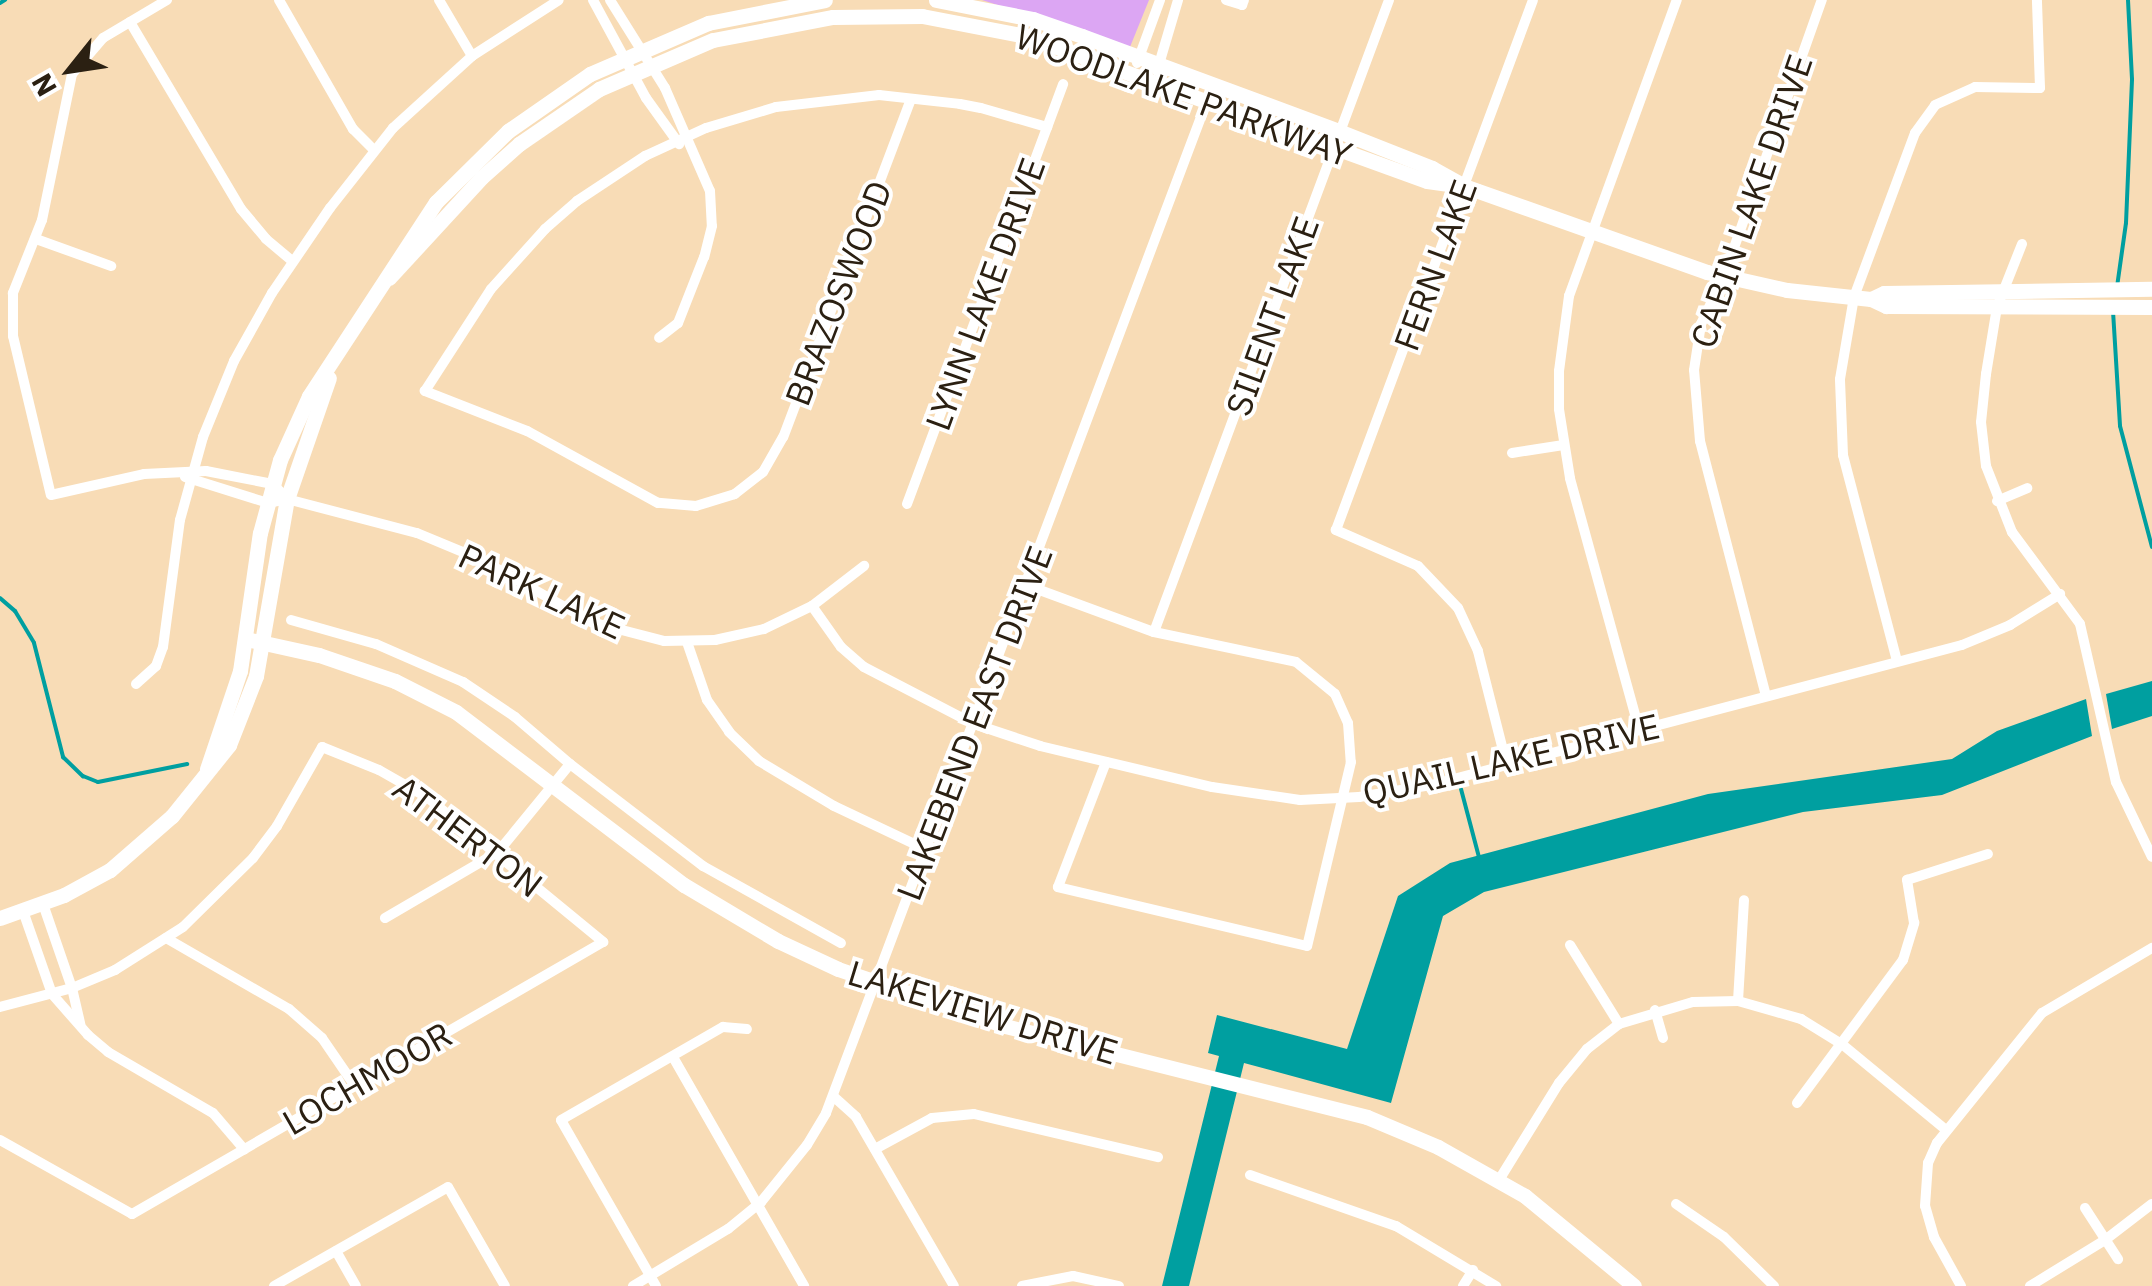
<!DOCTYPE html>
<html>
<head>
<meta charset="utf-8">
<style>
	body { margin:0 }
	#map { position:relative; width:2152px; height:1286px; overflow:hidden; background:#f8dcb6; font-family:"IBM Plex Sans",sans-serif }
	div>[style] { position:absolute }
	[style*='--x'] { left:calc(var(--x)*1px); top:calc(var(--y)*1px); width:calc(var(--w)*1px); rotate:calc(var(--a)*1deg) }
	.green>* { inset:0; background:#dca6f3 }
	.water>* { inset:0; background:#009fa0 }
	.stream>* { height:4px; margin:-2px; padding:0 2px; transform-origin:2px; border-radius:2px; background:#009fa0 }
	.street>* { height:10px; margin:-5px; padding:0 5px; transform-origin:5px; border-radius:5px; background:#fff }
	.secondary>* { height:15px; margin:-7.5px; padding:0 7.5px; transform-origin:7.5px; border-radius:7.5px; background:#fff }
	span { translate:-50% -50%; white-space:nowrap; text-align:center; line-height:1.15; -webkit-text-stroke:8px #fff; paint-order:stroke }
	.street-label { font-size:35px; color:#2b2012 }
	.north { position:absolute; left:20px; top:20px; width:100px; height:100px; -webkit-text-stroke:8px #fff; paint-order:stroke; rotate:240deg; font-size:28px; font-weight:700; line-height:40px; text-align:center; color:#2b2012 }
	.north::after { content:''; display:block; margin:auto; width:35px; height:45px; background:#2b2012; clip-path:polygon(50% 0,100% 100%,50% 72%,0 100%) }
</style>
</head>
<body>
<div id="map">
	<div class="green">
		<div style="clip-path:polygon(982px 0,1149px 0,1130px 47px)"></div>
	</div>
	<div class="water">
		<div style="clip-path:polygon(2152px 681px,2152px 716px,2112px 729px,2106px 694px)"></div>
		<div style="clip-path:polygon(2086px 699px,2092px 736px,1942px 795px,1803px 812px,1484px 892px,1443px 916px,1391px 1103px,1244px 1063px,1189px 1286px,1162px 1286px,1219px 1056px,1208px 1053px,1217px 1015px,1347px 1049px,1398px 896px,1450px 863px,1708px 794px,1952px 759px,1997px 731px)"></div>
	</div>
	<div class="stream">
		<div style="--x:0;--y:3;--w:6;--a:-31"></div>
		<div style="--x:2117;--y:287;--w:65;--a:-82"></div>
		<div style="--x:2126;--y:223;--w:144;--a:-87.6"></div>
		<div style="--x:2132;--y:79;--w:79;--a:-92.9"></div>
		<div style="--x:2113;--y:311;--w:115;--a:86.5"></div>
		<div style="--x:2120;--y:426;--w:125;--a:75.2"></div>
		<div style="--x:0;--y:598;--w:20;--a:41"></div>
		<div style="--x:15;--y:611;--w:37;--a:59"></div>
		<div style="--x:34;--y:643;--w:118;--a:75.7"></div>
		<div style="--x:63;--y:757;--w:28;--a:44"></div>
		<div style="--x:83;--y:776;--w:16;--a:22"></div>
		<div style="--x:98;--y:782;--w:91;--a:-11.4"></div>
		<div style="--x:1461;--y:789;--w:70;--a:75.2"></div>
	</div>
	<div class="street">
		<div style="--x:167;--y:0;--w:74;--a:149.3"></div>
		<div style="--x:103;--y:38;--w:48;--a:130.7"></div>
		<div style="--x:72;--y:74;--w:149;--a:101.6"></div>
		<div style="--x:42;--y:220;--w:79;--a:111.7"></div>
		<div style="--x:13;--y:293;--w:43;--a:90"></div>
		<div style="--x:13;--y:336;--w:163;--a:76.6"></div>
		<div style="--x:51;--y:495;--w:95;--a:-12.7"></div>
		<div style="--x:144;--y:474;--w:62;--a:-2.8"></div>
		<div style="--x:206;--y:471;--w:68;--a:11"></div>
		<div style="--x:273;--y:484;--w:21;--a:47"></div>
		<div style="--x:279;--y:0;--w:149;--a:60.2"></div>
		<div style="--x:353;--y:129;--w:30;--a:45"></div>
		<div style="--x:439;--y:0;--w:65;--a:59.5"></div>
		<div style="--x:593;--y:0;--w:111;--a:61.6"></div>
		<div style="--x:646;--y:98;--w:57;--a:54.3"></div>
		<div style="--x:610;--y:0;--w:104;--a:58"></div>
		<div style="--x:665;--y:88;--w:112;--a:66.4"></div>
		<div style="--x:710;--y:191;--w:35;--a:87"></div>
		<div style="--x:712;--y:226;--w:32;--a:104"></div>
		<div style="--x:704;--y:257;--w:71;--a:111.5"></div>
		<div style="--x:678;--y:323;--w:24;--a:142"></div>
		<div style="--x:1226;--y:0;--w:17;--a:17"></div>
		<div style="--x:1242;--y:5;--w:5;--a:-68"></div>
		<div style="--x:130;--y:22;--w:217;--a:59.3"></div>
		<div style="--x:241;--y:209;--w:39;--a:50"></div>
		<div style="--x:266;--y:239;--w:35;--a:40"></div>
		<div style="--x:1137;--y:63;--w:67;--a:-69.9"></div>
		<div style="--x:1157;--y:71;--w:74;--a:-73.5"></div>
		<div style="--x:911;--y:99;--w:361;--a:110.7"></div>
		<div style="--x:783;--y:437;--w:40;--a:119.7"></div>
		<div style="--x:763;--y:472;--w:36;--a:142"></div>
		<div style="--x:735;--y:494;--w:41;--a:162.9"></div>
		<div style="--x:696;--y:506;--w:38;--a:-175"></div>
		<div style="--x:658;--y:503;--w:149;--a:-151.2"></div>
		<div style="--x:527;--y:431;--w:110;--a:-158.6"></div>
		<div style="--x:425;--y:391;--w:121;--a:-57.1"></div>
		<div style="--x:491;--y:289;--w:81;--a:-48"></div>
		<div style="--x:545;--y:229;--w:43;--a:-41.2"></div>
		<div style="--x:577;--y:201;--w:82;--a:-33.5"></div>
		<div style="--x:645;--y:156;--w:67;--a:-24.7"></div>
		<div style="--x:706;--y:128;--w:73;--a:-16.7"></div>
		<div style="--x:776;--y:107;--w:104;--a:-6.6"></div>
		<div style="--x:879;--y:95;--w:81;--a:6.3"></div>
		<div style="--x:960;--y:104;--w:21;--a:11"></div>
		<div style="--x:981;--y:108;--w:69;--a:16.1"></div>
		<div style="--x:36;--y:239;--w:80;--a:19.8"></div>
		<div style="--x:2022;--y:244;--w:68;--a:111.6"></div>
		<div style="--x:1997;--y:307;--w:68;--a:99.3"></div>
		<div style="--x:1986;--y:374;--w:48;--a:95.9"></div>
		<div style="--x:1981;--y:422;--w:44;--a:83.5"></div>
		<div style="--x:1986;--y:466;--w:71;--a:68.5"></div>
		<div style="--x:2012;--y:532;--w:114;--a:53.5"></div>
		<div style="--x:2080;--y:624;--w:162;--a:77.2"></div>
		<div style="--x:2116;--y:782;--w:83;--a:64.4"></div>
		<div style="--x:1512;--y:453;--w:52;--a:-8.9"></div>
		<div style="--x:185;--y:477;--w:87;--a:17.4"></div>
		<div style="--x:268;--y:503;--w:19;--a:-12"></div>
		<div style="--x:287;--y:499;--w:134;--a:14.7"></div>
		<div style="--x:417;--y:533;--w:70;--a:22.6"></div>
		<div style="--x:482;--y:560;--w:125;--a:29.6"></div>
		<div style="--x:591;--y:622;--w:75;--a:14.6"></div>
		<div style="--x:664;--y:641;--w:51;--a:-1.1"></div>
		<div style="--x:715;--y:640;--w:50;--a:-12.7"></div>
		<div style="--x:764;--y:629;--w:53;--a:-25.6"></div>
		<div style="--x:812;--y:606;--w:66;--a:-37.6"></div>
		<div style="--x:1997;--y:501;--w:33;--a:-23"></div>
		<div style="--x:907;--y:504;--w:448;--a:-69.6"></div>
		<div style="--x:1026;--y:585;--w:136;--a:20.2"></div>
		<div style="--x:1154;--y:632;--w:145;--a:11.9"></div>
		<div style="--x:1296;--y:662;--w:50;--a:39.4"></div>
		<div style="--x:1335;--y:694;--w:32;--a:66"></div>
		<div style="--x:1348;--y:723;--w:39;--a:86"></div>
		<div style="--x:1351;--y:762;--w:189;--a:103.4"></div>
		<div style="--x:1307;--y:946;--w:256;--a:-166.7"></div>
		<div style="--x:1058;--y:887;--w:134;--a:-69"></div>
		<div style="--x:812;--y:606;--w:50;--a:54.7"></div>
		<div style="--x:841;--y:647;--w:30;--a:41"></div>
		<div style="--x:864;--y:667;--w:124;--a:27.4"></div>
		<div style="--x:974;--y:724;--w:70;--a:18.4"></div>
		<div style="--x:1040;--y:746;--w:177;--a:13.4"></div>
		<div style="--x:1212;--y:787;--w:89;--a:8.4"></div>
		<div style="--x:1300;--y:800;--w:59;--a:-2.9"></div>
		<div style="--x:1359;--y:797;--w:73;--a:-9.5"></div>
		<div style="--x:1431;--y:785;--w:549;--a:-14.77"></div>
		<div style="--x:1962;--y:645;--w:52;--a:-22.6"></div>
		<div style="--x:2010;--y:625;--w:59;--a:-31.8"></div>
		<div style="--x:291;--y:620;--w:88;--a:15.8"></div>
		<div style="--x:376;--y:644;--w:95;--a:23.6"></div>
		<div style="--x:463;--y:682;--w:63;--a:33.9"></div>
		<div style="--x:515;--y:717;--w:72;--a:40.5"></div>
		<div style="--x:570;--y:764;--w:114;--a:129.3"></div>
		<div style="--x:498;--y:852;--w:131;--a:149.7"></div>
		<div style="--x:1154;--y:632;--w:674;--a:-69.6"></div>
		<div style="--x:687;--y:642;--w:61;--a:71"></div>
		<div style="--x:707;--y:700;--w:39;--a:55"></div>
		<div style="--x:729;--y:732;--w:42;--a:44"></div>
		<div style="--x:759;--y:761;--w:87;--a:31"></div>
		<div style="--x:834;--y:806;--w:103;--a:25.3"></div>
		<div style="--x:1897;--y:661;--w:213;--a:-104.7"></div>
		<div style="--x:1843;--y:455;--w:76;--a:-92.3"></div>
		<div style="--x:1840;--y:379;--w:83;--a:-80.3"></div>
		<div style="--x:1854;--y:297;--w:175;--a:-69.6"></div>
		<div style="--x:1915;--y:133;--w:34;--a:-54"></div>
		<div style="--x:1935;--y:105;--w:44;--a:-24.2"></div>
		<div style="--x:1975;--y:87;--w:65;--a:0.9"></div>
		<div style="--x:2040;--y:88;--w:88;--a:-92"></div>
		<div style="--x:136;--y:684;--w:27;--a:-42"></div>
		<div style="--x:156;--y:666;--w:20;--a:-70"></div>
		<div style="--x:163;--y:647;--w:128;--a:-82.4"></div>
		<div style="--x:180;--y:520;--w:86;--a:-74.5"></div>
		<div style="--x:203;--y:437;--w:82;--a:-67.8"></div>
		<div style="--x:234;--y:361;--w:78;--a:-60.8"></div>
		<div style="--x:272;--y:293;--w:103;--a:-55.7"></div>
		<div style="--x:330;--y:208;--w:102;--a:-51.8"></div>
		<div style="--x:393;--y:128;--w:107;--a:-42.3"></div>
		<div style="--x:472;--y:56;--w:103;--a:-32.8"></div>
		<div style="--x:1766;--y:696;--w:263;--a:-104.5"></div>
		<div style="--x:1700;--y:441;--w:71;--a:-94.8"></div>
		<div style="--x:1694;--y:370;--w:47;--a:-81.3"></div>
		<div style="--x:1701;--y:324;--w:53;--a:-64.4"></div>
		<div style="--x:1724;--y:276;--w:293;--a:-70.5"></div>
		<div style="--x:1639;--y:729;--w:260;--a:-105.4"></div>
		<div style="--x:1570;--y:478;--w:70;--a:-99.1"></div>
		<div style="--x:1559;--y:409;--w:38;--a:-90"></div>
		<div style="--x:1559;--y:371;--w:76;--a:-82.4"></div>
		<div style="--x:1569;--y:296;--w:315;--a:-70"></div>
		<div style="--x:570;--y:764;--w:168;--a:37.5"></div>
		<div style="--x:703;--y:866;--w:158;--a:29.2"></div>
		<div style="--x:1507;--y:766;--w:119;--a:-104.2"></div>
		<div style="--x:1478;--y:651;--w:47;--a:-114.9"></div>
		<div style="--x:1458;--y:608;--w:58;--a:-133.6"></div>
		<div style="--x:1418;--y:566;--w:90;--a:-156.3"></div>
		<div style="--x:1336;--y:530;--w:565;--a:-69.61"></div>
		<div style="--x:43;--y:904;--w:89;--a:71"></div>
		<div style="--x:72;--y:988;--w:37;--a:77"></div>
		<div style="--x:23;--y:911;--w:88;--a:70.7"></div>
		<div style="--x:52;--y:994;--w:55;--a:48.7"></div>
		<div style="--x:88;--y:1035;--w:26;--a:40"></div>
		<div style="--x:108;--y:1052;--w:121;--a:30.2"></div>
		<div style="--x:213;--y:1113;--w:48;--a:49.3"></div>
		<div style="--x:166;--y:938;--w:142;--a:30"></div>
		<div style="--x:289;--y:1009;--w:44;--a:41.3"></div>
		<div style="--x:322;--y:1038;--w:58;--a:55.5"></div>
		<div style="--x:1570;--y:945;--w:93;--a:58.2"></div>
		<div style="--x:1738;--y:1001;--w:101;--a:-86.6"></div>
		<div style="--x:0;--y:1007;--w:74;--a:-14.8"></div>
		<div style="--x:72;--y:988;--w:47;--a:-22.7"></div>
		<div style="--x:115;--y:970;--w:80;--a:-32.3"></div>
		<div style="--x:183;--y:927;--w:98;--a:-44.6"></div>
		<div style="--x:253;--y:858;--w:40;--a:-53"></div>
		<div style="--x:277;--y:826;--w:91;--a:-60.3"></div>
		<div style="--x:322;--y:747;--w:61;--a:22"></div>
		<div style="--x:379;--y:770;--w:56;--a:29.7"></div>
		<div style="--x:428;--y:798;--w:227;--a:39.4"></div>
		<div style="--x:603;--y:942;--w:544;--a:149.99"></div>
		<div style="--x:132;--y:1214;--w:151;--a:-150.7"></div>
		<div style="--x:1655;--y:1010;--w:29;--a:74"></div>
		<div style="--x:673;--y:1057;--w:264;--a:60.2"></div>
		<div style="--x:833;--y:1096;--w:31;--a:42"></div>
		<div style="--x:856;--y:1117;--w:195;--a:59.9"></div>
		<div style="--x:1797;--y:1103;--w:178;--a:-53.5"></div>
		<div style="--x:1903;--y:960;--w:39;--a:-73"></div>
		<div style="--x:1914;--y:923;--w:44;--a:-99.2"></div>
		<div style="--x:1907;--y:880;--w:85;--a:-17.8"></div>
		<div style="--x:875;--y:1149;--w:65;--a:-28.5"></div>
		<div style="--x:932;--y:1118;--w:42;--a:-5.4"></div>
		<div style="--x:974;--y:1114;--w:189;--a:13.2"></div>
		<div style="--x:1250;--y:1175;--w:155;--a:19.3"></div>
		<div style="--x:1396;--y:1226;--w:117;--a:31"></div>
		<div style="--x:1499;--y:1180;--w:114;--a:-58.3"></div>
		<div style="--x:1559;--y:1083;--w:44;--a:-50.5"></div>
		<div style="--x:1587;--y:1049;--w:41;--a:-38"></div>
		<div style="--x:1619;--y:1024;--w:77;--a:-16.6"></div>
		<div style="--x:1693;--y:1002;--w:45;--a:-1.3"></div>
		<div style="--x:1738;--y:1001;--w:66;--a:15.9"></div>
		<div style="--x:1801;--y:1019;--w:49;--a:31.8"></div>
		<div style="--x:1843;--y:1045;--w:134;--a:39.5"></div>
		<div style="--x:1676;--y:1204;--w:58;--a:34.5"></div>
		<div style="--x:1724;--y:1237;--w:70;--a:44.4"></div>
		<div style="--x:2085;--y:1208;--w:61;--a:57.1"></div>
		<div style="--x:336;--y:1251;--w:40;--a:60.3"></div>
		<div style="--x:274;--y:1286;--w:200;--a:-29.6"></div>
		<div style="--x:448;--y:1187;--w:114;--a:60.1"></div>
		<div style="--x:633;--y:1286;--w:111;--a:-31"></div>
		<div style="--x:728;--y:1229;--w:43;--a:-39.3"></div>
		<div style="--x:761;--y:1202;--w:73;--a:-51.1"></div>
		<div style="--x:807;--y:1145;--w:37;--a:-59"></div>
		<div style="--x:826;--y:1113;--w:1098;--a:-69.37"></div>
		<div style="--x:656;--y:1286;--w:191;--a:-119.8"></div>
		<div style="--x:561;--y:1120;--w:187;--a:-29.9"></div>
		<div style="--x:723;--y:1027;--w:24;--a:5"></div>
		<div style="--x:1022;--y:1286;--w:52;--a:-11.1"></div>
		<div style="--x:1073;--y:1276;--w:47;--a:12.3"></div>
		<div style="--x:1463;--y:1286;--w:19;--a:-58"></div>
		<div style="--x:1961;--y:1286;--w:56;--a:-118.9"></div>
		<div style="--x:1934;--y:1237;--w:32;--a:-106"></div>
		<div style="--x:1925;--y:1206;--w:43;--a:-86"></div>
		<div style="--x:1928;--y:1163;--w:22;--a:-66"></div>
		<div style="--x:1937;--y:1143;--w:167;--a:-51.1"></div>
		<div style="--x:2042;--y:1013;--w:128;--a:-30.6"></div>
		<div style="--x:2030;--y:1286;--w:88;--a:-31.5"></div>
		<div style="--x:2105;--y:1240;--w:59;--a:-37.5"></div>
	</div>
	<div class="secondary">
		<div style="--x:936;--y:0;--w:99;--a:11.1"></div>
		<div style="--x:1033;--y:19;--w:52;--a:19.1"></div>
		<div style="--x:1082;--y:36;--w:276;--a:20.3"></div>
		<div style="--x:1341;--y:132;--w:98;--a:21.6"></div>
		<div style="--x:1432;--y:168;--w:37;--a:29"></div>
		<div style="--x:1464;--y:186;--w:258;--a:19.5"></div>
		<div style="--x:1707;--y:272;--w:82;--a:12.7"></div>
		<div style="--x:1787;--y:290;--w:84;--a:6.1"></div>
		<div style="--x:1871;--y:299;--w:17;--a:25"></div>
		<div style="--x:1886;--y:306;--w:266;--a:0.2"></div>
		<div style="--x:389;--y:278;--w:137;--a:-47.4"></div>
		<div style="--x:482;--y:177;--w:50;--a:-41.7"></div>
		<div style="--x:519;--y:144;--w:97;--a:-34.5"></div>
		<div style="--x:599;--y:89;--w:124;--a:-23.3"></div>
		<div style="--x:713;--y:40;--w:122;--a:-10.9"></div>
		<div style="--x:833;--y:17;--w:89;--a:-0.6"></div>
		<div style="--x:922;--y:16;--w:106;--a:10.9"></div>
		<div style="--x:1026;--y:36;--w:426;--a:19.9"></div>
		<div style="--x:1427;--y:181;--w:29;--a:8"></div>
		<div style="--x:1871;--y:299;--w:14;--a:-25"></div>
		<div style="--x:1884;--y:293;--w:268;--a:-0.9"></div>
		<div style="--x:246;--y:639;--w:75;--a:12.4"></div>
		<div style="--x:319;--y:655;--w:80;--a:18.9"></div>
		<div style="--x:395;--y:681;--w:68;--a:26.9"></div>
		<div style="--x:456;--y:712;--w:286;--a:37.2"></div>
		<div style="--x:684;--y:885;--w:109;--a:30.8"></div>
		<div style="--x:778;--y:941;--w:66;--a:25"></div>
		<div style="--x:838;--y:969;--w:176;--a:18.8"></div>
		<div style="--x:1005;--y:1026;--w:373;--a:14.1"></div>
		<div style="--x:1367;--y:1117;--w:77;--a:22.9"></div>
		<div style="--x:1438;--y:1147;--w:100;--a:29.4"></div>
		<div style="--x:1525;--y:1196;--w:141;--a:39.5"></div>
		<div style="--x:207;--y:769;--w:103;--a:-71.4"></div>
		<div style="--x:240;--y:671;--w:139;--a:-81.8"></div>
		<div style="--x:260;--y:533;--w:76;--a:-74.7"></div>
		<div style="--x:280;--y:460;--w:70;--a:-65.6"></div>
		<div style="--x:309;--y:396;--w:232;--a:-56.8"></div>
		<div style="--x:436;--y:202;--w:101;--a:-44.6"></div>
		<div style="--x:508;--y:131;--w:100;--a:-34.8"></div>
		<div style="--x:590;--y:74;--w:129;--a:-23.4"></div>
		<div style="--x:708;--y:23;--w:119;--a:-11.1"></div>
		<div style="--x:0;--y:918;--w:68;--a:-19.8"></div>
		<div style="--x:64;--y:895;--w:52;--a:-28.5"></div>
		<div style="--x:110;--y:870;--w:82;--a:-41.1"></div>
		<div style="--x:172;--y:816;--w:91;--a:-51.2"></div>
		<div style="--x:229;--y:745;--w:74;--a:-68.6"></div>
		<div style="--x:256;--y:676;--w:180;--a:-80.1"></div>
		<div style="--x:287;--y:499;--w:128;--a:-70.9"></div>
	</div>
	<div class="street-label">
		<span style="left:1184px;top:95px;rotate:20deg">WOODLAKE PARKWAY</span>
		<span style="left:1751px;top:201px;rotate:-71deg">CABIN LAKE DRIVE</span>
		<span style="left:1435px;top:265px;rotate:-70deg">FERN LAKE</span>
		<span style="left:838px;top:293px;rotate:-69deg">BRAZOSWOOD</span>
		<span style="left:985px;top:294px;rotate:-70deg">LYNN LAKE DRIVE</span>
		<span style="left:1272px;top:316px;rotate:-70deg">SILENT LAKE</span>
		<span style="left:542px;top:591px;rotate:25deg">PARK LAKE</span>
		<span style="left:974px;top:723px;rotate:-69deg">LAKEBEND EAST DRIVE</span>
		<span style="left:1511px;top:759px;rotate:-13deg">QUAIL LAKE DRIVE</span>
		<span style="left:468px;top:836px;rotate:37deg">ATHERTON</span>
		<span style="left:983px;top:1012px;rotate:17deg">LAKEVIEW DRIVE</span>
		<span style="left:367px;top:1078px;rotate:-30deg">LOCHMOOR</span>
	</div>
	<div class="north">N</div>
</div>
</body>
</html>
